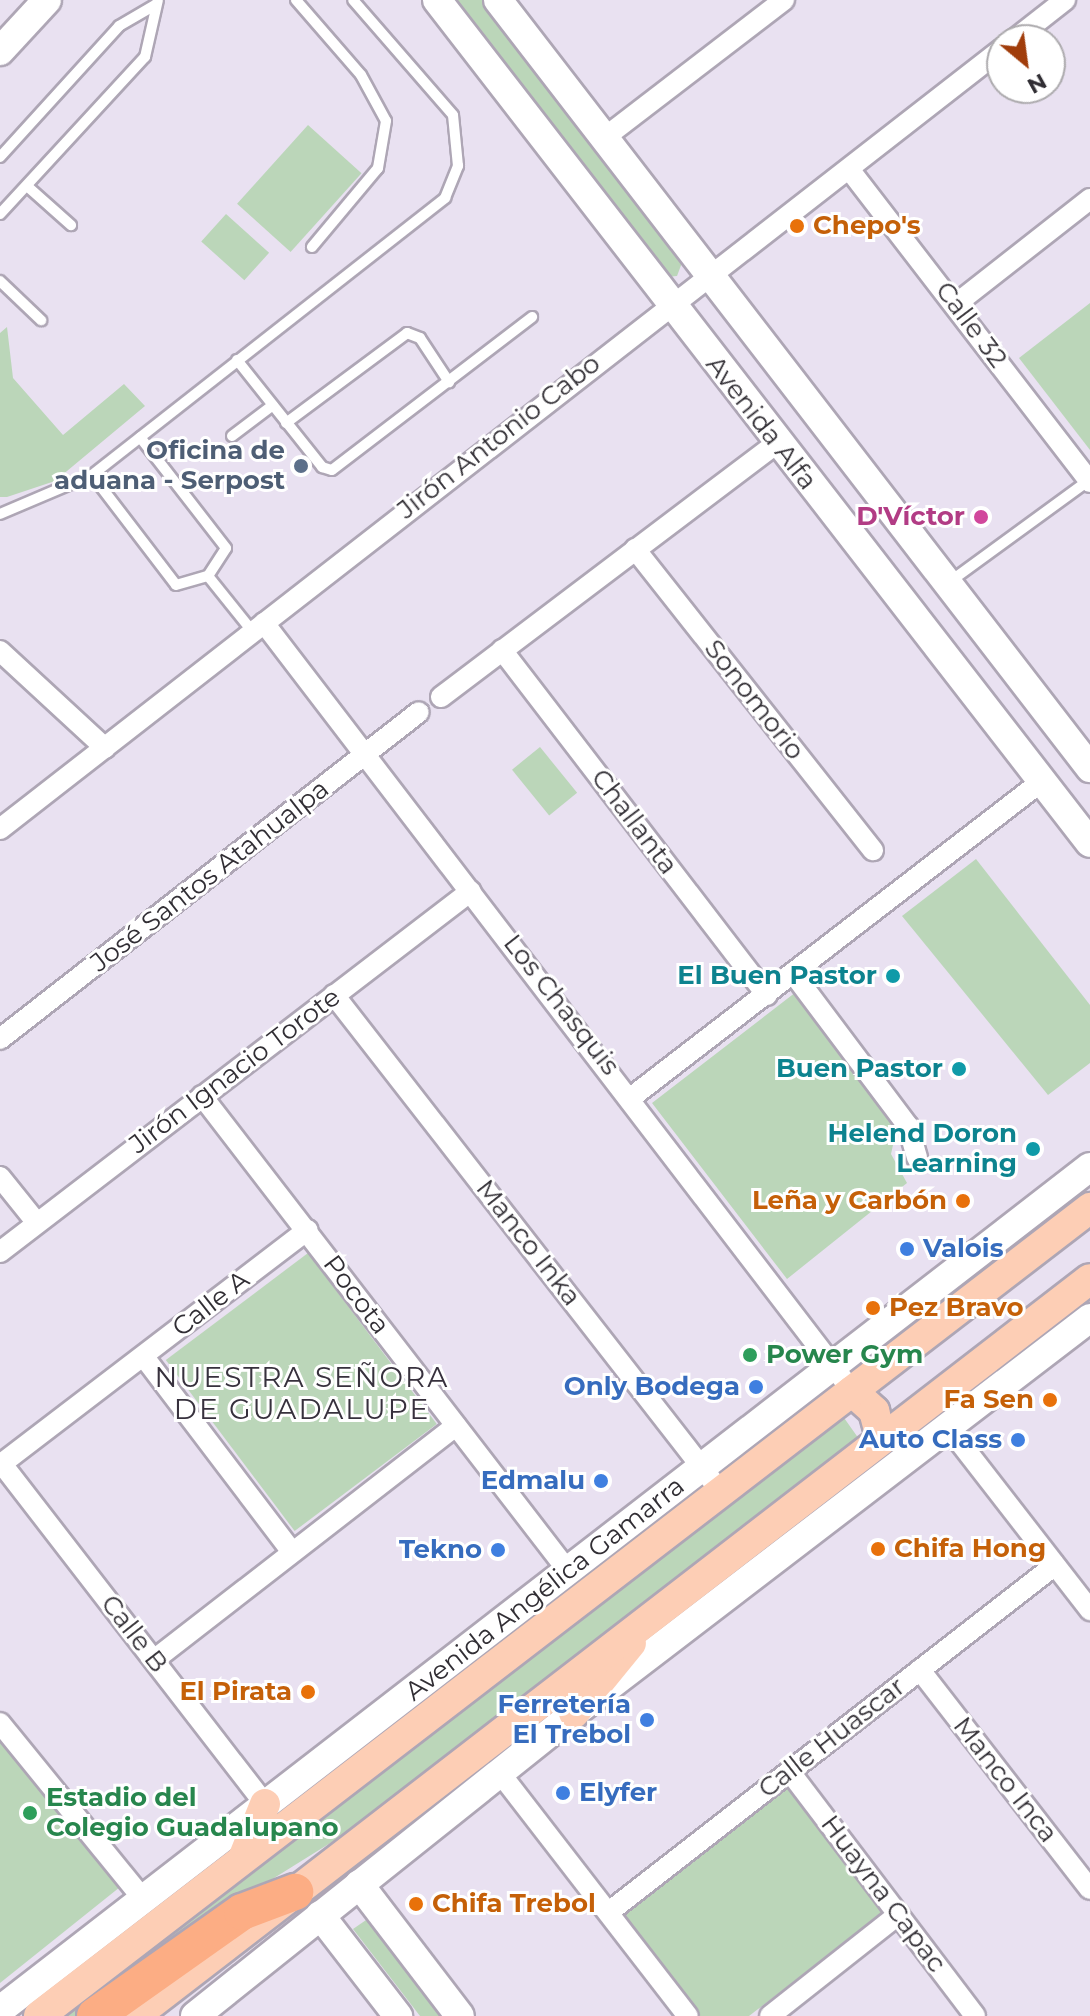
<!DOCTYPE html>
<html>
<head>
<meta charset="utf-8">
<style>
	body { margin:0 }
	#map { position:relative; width:1090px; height:2016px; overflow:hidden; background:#e9e1f1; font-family:Montserrat,sans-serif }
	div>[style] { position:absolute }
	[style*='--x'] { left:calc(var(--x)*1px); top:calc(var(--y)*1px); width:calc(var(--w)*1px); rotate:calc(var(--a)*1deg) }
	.green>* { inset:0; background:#bbd6b9; transform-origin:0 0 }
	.roads { filter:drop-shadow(2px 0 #aea6b5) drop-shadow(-2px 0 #aea6b5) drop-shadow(0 2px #aea6b5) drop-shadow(0 -2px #aea6b5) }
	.lane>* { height:10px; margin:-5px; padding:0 5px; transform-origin:5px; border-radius:5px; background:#fff }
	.street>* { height:20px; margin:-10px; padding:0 10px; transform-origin:10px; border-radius:10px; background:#fff }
	.secondary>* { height:28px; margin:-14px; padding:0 14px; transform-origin:14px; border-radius:14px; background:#fff }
	.primary>* { height:30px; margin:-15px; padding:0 15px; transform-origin:15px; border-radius:15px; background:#fdceb5 }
	.highway>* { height:36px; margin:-18px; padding:0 18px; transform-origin:18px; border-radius:18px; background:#fcad84 }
	.dots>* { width:22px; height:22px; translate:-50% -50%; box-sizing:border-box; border:4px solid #fff; border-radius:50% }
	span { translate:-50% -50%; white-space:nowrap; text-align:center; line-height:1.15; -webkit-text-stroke:6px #fff; paint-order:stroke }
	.food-label { font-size:26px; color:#c56008; font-weight:700 }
	.left { translate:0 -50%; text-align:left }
	.right { translate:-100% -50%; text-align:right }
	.street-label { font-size:26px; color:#312e34 }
	.service-label { font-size:26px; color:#4e5e75; font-weight:700 }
	.hotel-label { font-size:26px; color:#b23c85; font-weight:700 }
	.culture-label { font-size:26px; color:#0d838f; font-weight:700 }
	.shop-label { font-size:26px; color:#366cbe; font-weight:700 }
	.leisure-label { font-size:26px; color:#27864d; font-weight:700 }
	.neighbourhood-label { font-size:28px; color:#37313d; letter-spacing:2px }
	.north { position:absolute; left:986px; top:24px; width:80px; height:80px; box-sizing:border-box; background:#fff; border:2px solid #adabae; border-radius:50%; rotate:151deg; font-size:22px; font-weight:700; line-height:32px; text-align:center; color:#312e34 }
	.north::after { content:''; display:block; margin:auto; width:28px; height:36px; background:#a13d0b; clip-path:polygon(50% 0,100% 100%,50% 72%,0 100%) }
</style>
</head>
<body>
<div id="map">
	<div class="green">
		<div style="clip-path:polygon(448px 0,487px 0,683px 260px,677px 276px,666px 277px)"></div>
		<div style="left:308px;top:125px;width:72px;height:106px;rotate:42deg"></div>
		<div style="left:226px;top:214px;width:58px;height:37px;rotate:42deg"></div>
		<div style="clip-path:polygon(1090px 303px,1090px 450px,1019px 358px)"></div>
		<div style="clip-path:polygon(7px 327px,13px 378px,63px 435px,124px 384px,145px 406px,55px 481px,7px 497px,0 497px,0 333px)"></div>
		<div style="left:540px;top:747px;width:59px;height:36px;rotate:51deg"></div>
		<div style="clip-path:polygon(976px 859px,1090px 1005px,1090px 1063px,1048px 1095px,902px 916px)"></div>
		<div style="clip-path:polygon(796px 992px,897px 1127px,891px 1154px,907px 1183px,787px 1279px,652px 1103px)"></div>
		<div style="left:308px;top:1253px;width:214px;height:178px;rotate:53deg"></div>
		<div style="clip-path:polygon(842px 1415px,859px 1439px,364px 1822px,202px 1923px,79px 2016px,56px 2016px)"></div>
		<div style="clip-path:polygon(0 1738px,120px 1887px,0 1983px)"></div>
		<div style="clip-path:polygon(788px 1786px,885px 1912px,749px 2016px,700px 2016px,621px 1914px)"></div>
		<div style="clip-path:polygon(369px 1918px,445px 2016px,420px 2016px,353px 1929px)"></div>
	</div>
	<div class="roads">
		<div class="lane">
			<div style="--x:296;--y:0;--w:99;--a:49.1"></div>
			<div style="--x:361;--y:75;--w:52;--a:61.5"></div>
			<div style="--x:386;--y:121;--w:48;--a:99.7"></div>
			<div style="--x:378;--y:168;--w:103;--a:129.9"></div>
			<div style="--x:0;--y:157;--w:177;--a:-47.7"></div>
			<div style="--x:119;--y:26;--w:42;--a:-30.3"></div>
			<div style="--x:27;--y:186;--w:59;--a:41.6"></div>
			<div style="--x:0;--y:214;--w:214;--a:-47.3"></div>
			<div style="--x:145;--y:57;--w:58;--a:-77.2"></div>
			<div style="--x:0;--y:281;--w:57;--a:43.6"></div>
			<div style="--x:237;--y:360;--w:137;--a:51.5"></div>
			<div style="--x:322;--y:467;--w:10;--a:17"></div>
			<div style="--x:332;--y:470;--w:252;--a:-37.4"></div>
			<div style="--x:286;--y:423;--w:151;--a:-36.6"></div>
			<div style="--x:407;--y:333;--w:14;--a:21"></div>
			<div style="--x:420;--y:338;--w:53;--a:56.6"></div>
			<div style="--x:232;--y:436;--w:51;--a:-37.1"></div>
			<div style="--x:92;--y:475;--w:138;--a:52.6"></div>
			<div style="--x:176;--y:585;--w:33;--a:-16"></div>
			<div style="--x:208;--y:576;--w:33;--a:-57"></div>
			<div style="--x:226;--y:548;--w:140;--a:-127.8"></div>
			<div style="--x:0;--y:514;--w:100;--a:-23"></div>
			<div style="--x:92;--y:475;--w:449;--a:-38.1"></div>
			<div style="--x:445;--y:198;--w:35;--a:-68"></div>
			<div style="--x:458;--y:166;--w:51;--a:-95.6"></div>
			<div style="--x:453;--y:115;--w:152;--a:-131"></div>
			<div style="--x:208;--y:576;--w:72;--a:51.2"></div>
			<div style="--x:948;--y:583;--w:175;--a:-36.1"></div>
		</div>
		<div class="street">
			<div style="--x:1014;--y:40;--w:65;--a:-38.1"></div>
			<div style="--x:604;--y:138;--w:227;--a:-37.5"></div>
			<div style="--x:849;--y:169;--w:395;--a:52.4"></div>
			<div style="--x:956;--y:304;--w:170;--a:-38.1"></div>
			<div style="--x:635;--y:549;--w:384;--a:51.7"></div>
			<div style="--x:264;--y:623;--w:967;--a:52.56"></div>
			<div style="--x:502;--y:650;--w:435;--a:52.5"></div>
			<div style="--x:0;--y:651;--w:143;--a:42.7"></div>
			<div style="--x:441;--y:697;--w:420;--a:-37.1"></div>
			<div style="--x:0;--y:829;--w:1270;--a:-37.9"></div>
			<div style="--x:793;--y:973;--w:191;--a:53.1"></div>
			<div style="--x:908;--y:1126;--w:33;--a:74"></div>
			<div style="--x:334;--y:995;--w:630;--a:52.09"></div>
			<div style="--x:0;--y:1039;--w:531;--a:-37.97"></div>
			<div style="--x:202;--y:1096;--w:600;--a:52.38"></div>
			<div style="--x:633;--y:1096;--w:516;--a:-37.6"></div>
			<div style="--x:0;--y:1177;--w:59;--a:51.2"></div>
			<div style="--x:0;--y:1252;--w:593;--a:-37.47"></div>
			<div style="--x:144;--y:1357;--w:245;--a:52.8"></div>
			<div style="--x:948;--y:1427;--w:232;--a:52.2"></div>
			<div style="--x:2;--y:1464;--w:430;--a:52.3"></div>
			<div style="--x:0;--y:1465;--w:387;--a:-37.4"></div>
			<div style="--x:154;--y:1660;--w:382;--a:-37.8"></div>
			<div style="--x:920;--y:1670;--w:277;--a:52.2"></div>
			<div style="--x:0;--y:1723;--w:227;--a:50.9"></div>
			<div style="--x:790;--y:1772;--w:306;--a:52.8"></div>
			<div style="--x:500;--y:1773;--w:307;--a:52.3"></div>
			<div style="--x:609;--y:1912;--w:565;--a:-37.88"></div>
			<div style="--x:770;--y:2016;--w:164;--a:-38.3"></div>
		</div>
		<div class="secondary">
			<div style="--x:437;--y:0;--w:1066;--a:52.24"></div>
			<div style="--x:498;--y:0;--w:970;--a:52.37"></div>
			<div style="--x:0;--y:51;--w:69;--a:-47.3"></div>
			<div style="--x:359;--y:1884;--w:166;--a:52.6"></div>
			<div style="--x:320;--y:1915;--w:128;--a:52.3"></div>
			<div style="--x:0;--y:2010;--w:1378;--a:-37.72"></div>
			<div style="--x:195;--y:2016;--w:485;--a:-38.6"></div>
			<div style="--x:574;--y:1713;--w:650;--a:-37.43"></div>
		</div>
		<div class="primary">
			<div style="--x:852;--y:1391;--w:30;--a:42"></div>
			<div style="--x:874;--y:1411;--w:28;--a:75"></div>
			<div style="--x:574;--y:1713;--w:90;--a:-50.8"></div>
			<div style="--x:244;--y:1856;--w:56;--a:-68"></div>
			<div style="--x:39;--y:2016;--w:1326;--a:-37.55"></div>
			<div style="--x:135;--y:2016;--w:1206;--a:-37.66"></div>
		</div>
		<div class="highway">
			<div style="--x:95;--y:2016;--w:180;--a:-35.3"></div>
			<div style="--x:242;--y:1912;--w:57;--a:-20.7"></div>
		</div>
	</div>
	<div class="dots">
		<div style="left:797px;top:226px;background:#e8710a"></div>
		<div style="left:301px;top:466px;background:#5c6f8a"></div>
		<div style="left:981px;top:517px;background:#d1479c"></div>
		<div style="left:893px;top:976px;background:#0f9aa8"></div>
		<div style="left:959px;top:1069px;background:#0f9aa8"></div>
		<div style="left:1033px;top:1149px;background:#0f9aa8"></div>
		<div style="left:963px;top:1201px;background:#e8710a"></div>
		<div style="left:907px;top:1249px;background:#3f7fe0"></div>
		<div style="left:873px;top:1308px;background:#e8710a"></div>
		<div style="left:750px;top:1355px;background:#2e9e5b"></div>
		<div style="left:756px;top:1387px;background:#3f7fe0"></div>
		<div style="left:1050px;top:1400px;background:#e8710a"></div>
		<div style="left:1018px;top:1440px;background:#3f7fe0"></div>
		<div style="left:601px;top:1481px;background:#3f7fe0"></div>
		<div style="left:878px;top:1549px;background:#e8710a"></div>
		<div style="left:498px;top:1550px;background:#3f7fe0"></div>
		<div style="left:308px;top:1692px;background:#e8710a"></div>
		<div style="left:647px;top:1720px;background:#3f7fe0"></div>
		<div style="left:563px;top:1793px;background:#3f7fe0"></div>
		<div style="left:30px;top:1813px;background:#2e9e5b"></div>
		<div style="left:416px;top:1904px;background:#e8710a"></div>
	</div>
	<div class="food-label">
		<span class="left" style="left:813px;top:226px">Chepo's</span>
		<span class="right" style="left:947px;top:1201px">Leña y Carbón</span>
		<span class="left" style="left:889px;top:1308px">Pez Bravo</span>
		<span class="right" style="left:1034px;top:1400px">Fa Sen</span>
		<span class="left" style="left:894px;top:1549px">Chifa Hong</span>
		<span class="right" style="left:292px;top:1692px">El Pirata</span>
		<span class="left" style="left:432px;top:1904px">Chifa Trebol</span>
	</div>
	<div class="street-label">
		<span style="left:971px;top:325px;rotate:53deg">Calle 32</span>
		<span style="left:761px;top:423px;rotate:52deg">Avenida Alfa</span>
		<span style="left:499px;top:437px;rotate:-38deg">Jirón Antonio Cabo</span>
		<span style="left:754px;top:700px;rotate:52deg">Sonomorio</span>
		<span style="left:634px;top:822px;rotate:53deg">Challanta</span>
		<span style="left:210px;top:876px;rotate:-38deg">José Santos Atahualpa</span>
		<span style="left:561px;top:1005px;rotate:52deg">Los Chasquis</span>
		<span style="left:235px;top:1071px;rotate:-37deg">Jirón Ignacio Torote</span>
		<span style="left:528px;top:1243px;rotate:52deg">Manco Inka</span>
		<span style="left:356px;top:1295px;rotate:53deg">Pocota</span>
		<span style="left:211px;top:1304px;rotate:-38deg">Calle A</span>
		<span style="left:545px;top:1589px;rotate:-38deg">Avenida Angélica Gamarra</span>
		<span style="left:134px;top:1634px;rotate:52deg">Calle B</span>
		<span style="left:832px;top:1738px;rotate:-38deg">Calle Huascar</span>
		<span style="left:1005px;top:1780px;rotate:52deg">Manco Inca</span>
		<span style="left:883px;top:1894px;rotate:53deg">Huayna Capac</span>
	</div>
	<div class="service-label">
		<span class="right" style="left:285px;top:466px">Oficina de<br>aduana - Serpost</span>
	</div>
	<div class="hotel-label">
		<span class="right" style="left:965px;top:517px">D'Víctor</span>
	</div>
	<div class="culture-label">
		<span class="right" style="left:877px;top:976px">El Buen Pastor</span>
		<span class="right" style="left:943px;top:1069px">Buen Pastor</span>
		<span class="right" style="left:1017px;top:1149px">Helend Doron<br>Learning</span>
	</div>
	<div class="shop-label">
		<span class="left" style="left:923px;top:1249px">Valois</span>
		<span class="right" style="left:740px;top:1387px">Only Bodega</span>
		<span class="right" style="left:1002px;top:1440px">Auto Class</span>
		<span class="right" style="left:585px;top:1481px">Edmalu</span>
		<span class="right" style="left:482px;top:1550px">Tekno</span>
		<span class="right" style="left:631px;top:1720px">Ferretería<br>El Trebol</span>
		<span class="left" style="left:579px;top:1793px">Elyfer</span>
	</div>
	<div class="leisure-label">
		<span class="left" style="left:766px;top:1355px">Power Gym</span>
		<span class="left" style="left:46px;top:1813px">Estadio del<br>Colegio Guadalupano</span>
	</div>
	<div class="neighbourhood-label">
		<span style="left:302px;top:1393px">NUESTRA SEÑORA<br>DE GUADALUPE</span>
	</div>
	<div class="north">N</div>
</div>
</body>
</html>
